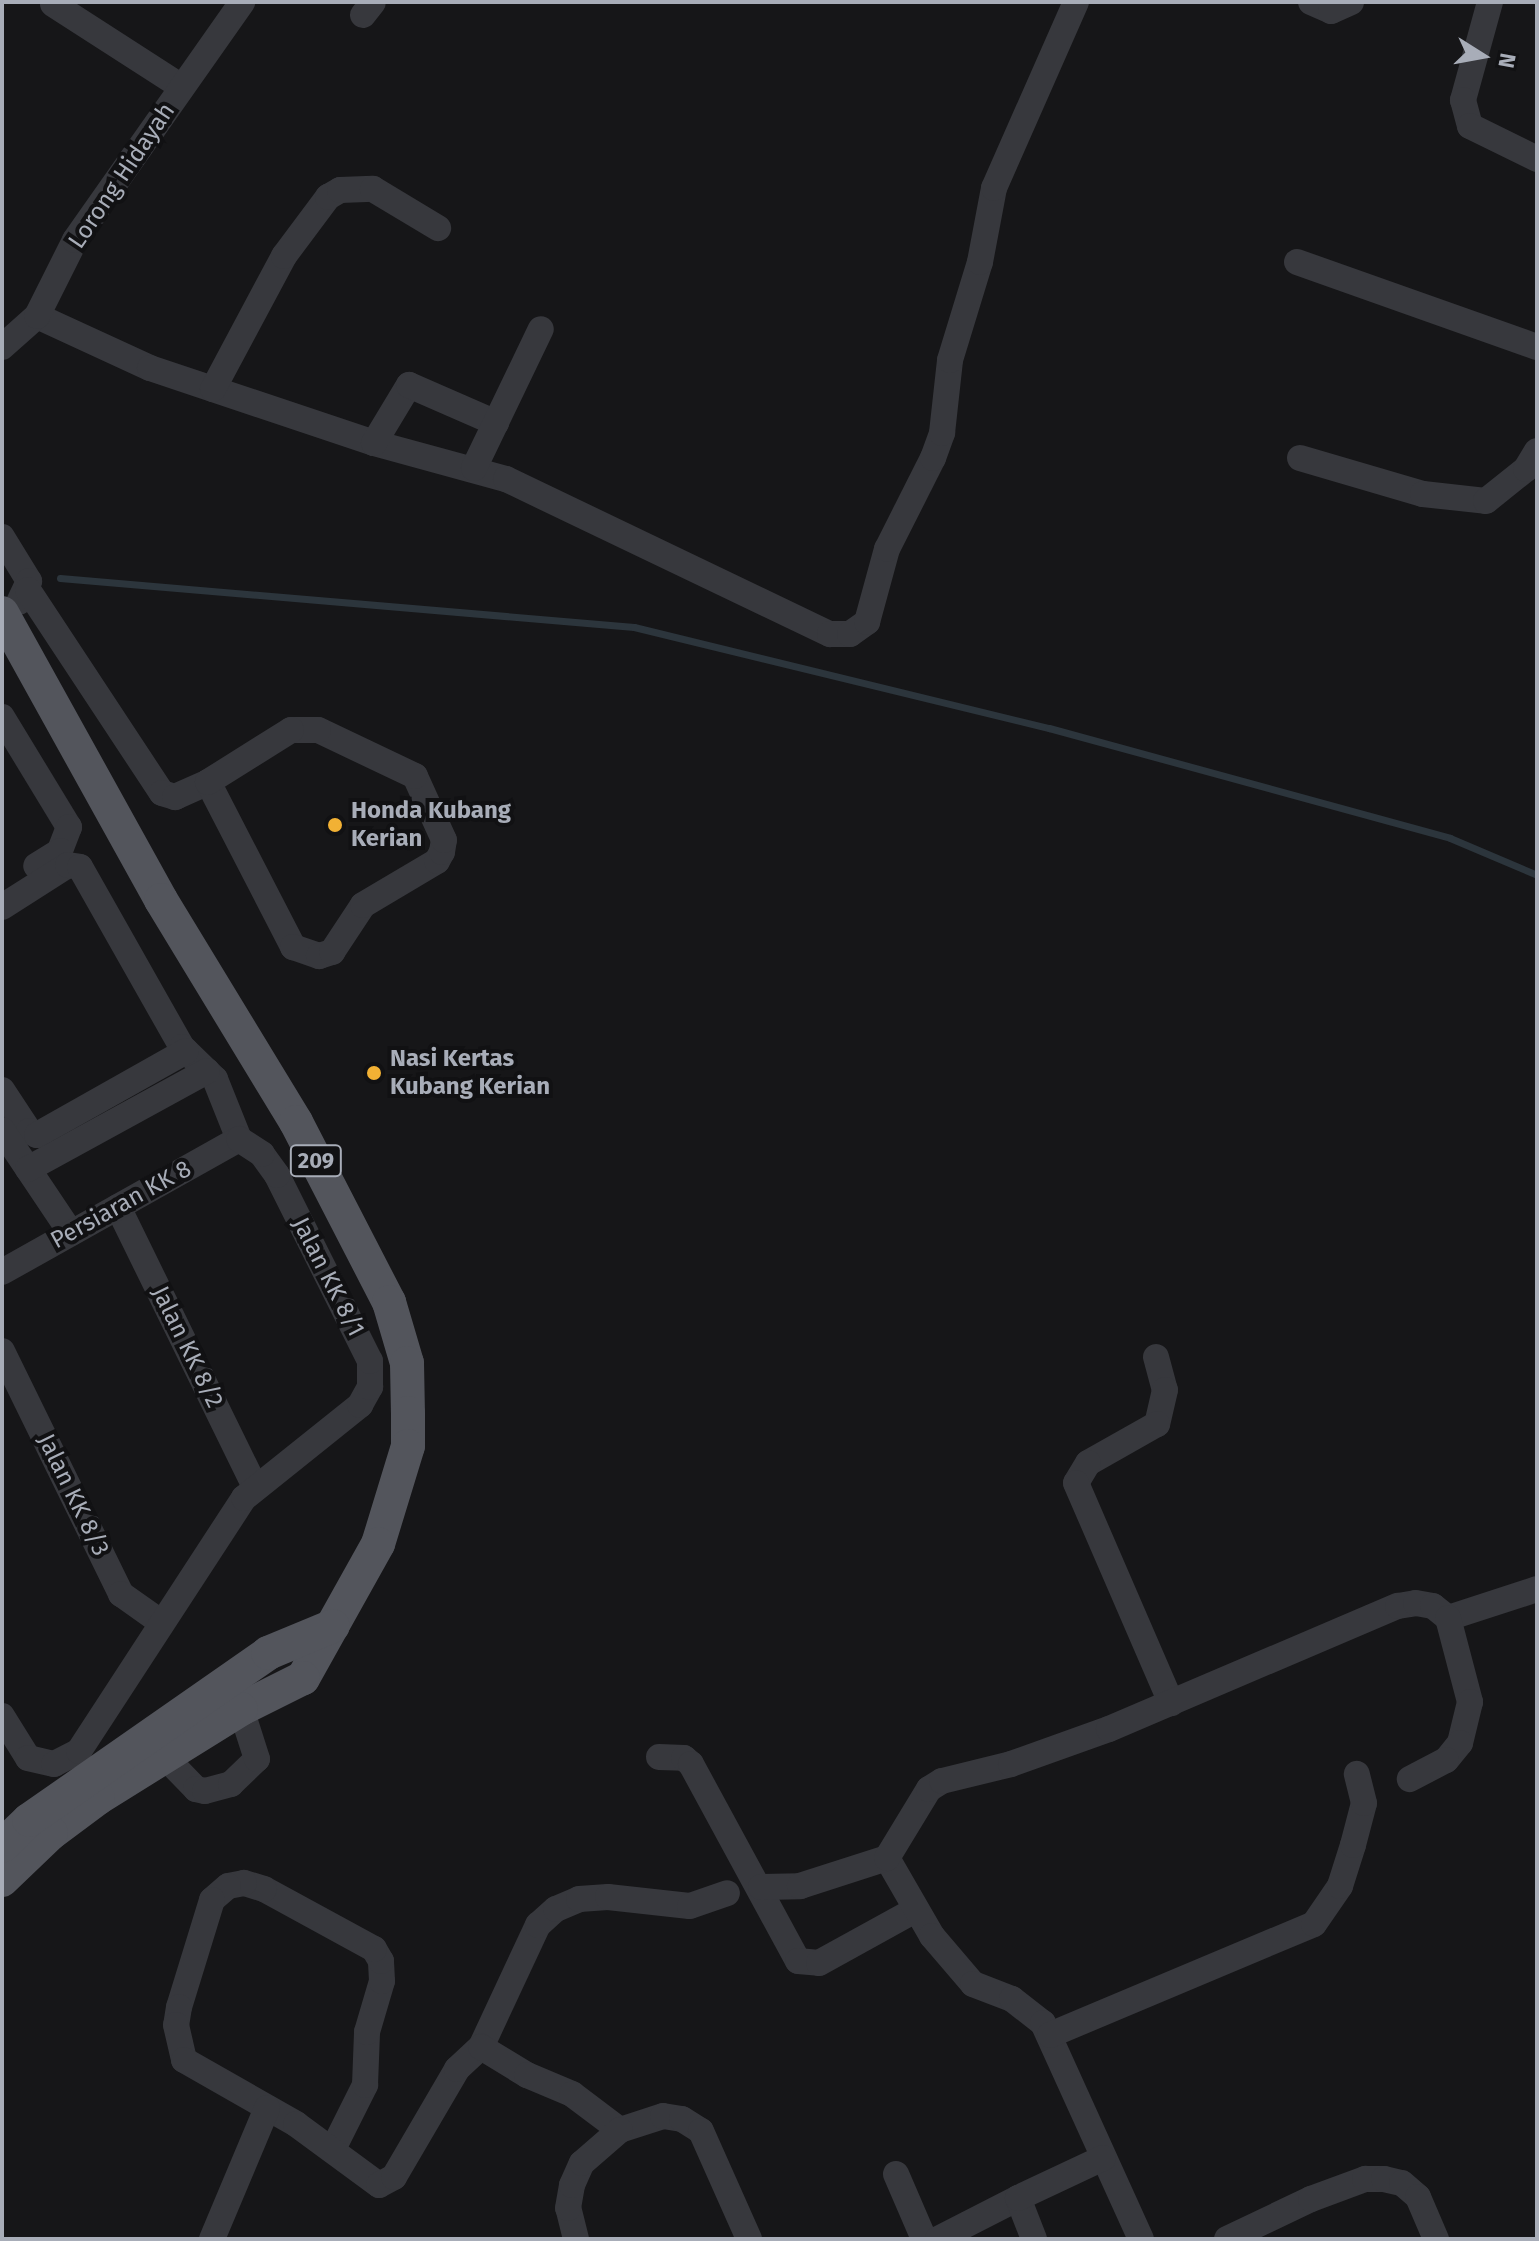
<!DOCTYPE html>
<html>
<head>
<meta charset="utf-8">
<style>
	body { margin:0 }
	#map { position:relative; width:1539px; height:2241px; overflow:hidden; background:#161618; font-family:"Fira Sans",sans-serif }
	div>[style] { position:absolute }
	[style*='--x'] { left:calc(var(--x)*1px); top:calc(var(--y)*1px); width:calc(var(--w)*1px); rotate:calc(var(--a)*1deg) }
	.stream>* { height:7px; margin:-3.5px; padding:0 3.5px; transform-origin:3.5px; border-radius:3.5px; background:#2c353c }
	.minor>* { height:26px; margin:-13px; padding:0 13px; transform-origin:13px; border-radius:13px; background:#37383d }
	.major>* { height:34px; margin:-17px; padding:0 17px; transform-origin:17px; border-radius:17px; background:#53555c }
	.dots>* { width:22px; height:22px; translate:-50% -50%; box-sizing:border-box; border:4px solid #111113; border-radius:50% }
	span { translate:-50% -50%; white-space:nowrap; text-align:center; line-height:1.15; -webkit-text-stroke:8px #111113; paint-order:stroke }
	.shield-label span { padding:2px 6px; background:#111113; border:2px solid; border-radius:6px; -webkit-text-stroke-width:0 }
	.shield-label { font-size:22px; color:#a8adb8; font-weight:700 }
	.street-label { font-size:24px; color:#a8adb8 }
	.poi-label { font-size:24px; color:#a8adb8; font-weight:700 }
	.left { translate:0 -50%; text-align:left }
	.frame { position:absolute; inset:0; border:4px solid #a8adb8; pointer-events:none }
	.north { position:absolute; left:1443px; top:16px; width:80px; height:80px; -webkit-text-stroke:6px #111113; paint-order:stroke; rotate:101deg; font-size:22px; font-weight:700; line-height:32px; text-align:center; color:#a8adb8 }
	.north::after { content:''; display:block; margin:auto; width:28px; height:36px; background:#a8adb8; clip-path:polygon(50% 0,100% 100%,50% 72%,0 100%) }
</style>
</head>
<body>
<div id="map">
	<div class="stream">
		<div style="--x:60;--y:578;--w:576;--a:4.88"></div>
		<div style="--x:634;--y:627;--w:427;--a:13.7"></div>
		<div style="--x:1049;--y:728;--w:416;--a:15.3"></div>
		<div style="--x:1450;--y:838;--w:95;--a:23"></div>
	</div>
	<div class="minor">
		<div style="--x:1311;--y:2;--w:22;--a:24"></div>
		<div style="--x:1331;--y:11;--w:22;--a:-24"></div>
		<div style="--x:1490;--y:2;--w:102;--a:105.4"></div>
		<div style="--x:1463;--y:100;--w:27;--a:75"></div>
		<div style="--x:1470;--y:126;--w:75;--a:26.2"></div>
		<div style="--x:53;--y:4;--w:153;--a:32.8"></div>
		<div style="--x:363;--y:15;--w:16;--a:-52"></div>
		<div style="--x:1297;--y:262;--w:255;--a:19.5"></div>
		<div style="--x:37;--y:316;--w:124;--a:24.7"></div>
		<div style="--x:150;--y:368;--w:236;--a:18.5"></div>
		<div style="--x:374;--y:443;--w:137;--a:15.3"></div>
		<div style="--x:506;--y:479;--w:359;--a:25.6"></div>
		<div style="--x:830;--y:634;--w:20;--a:0"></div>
		<div style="--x:850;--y:634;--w:21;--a:-35"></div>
		<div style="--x:867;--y:622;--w:76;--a:-74.7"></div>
		<div style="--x:887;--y:549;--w:102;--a:-63.2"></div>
		<div style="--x:933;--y:458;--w:27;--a:-70"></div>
		<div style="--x:942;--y:433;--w:73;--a:-83.7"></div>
		<div style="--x:950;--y:360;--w:102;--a:-73"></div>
		<div style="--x:980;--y:262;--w:75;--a:-79.3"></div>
		<div style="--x:994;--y:188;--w:203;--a:-66.2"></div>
		<div style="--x:2;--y:347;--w:47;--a:-41.5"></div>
		<div style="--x:37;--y:316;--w:85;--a:-63.4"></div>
		<div style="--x:75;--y:240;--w:291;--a:-54.9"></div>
		<div style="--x:213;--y:389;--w:151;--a:-61.9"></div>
		<div style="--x:284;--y:256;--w:74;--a:-53.3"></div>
		<div style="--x:328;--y:197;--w:14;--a:-30"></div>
		<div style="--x:340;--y:190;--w:33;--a:-2"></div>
		<div style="--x:373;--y:189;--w:76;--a:31"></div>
		<div style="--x:374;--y:443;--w:68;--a:-58.9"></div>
		<div style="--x:409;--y:385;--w:95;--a:23.6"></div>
		<div style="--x:1300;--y:458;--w:128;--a:16.3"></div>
		<div style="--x:1423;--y:494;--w:63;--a:6.3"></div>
		<div style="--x:1486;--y:501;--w:51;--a:-38.7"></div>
		<div style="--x:1526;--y:469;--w:21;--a:-59"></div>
		<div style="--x:474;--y:468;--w:154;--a:-64.3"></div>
		<div style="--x:2;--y:537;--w:52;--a:58.5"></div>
		<div style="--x:29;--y:581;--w:23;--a:115"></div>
		<div style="--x:28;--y:590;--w:243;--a:56.6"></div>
		<div style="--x:162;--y:793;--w:14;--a:17"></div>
		<div style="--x:175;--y:797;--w:36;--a:-24"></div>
		<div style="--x:208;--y:782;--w:186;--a:62.7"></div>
		<div style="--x:293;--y:947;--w:28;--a:19"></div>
		<div style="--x:319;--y:956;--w:14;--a:-17"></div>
		<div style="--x:332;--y:952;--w:56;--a:-56.6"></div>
		<div style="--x:363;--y:905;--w:86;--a:-30.7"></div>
		<div style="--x:437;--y:861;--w:10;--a:-61"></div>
		<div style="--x:442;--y:852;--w:12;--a:-81"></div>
		<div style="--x:444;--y:840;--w:70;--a:-114.4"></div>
		<div style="--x:415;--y:776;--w:107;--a:-154.6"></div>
		<div style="--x:318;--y:730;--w:27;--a:180"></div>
		<div style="--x:291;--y:730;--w:98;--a:147.9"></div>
		<div style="--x:2;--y:717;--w:129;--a:58.7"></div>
		<div style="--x:69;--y:827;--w:26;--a:111"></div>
		<div style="--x:60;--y:851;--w:28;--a:148"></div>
		<div style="--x:2;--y:907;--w:78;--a:-32.5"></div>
		<div style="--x:68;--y:865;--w:12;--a:9"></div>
		<div style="--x:80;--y:867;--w:207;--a:60.5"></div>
		<div style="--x:182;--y:1047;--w:46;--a:44.1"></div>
		<div style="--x:215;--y:1079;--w:65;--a:68.2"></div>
		<div style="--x:2;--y:1090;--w:49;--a:56.6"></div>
		<div style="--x:29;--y:1131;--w:9;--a:27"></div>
		<div style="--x:37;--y:1135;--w:171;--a:-29.4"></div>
		<div style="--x:2;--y:1130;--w:124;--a:56.2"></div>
		<div style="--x:28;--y:1169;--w:204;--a:-28.7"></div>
		<div style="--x:118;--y:1207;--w:312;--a:63.9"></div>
		<div style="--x:2;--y:1272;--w:272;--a:-29.3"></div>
		<div style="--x:2;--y:1351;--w:271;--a:63.9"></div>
		<div style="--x:121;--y:1594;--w:50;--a:35.3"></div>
		<div style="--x:1156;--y:1357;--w:34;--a:75"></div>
		<div style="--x:1165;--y:1390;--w:35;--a:103"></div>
		<div style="--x:1157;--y:1424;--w:79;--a:150.5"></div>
		<div style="--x:1088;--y:1463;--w:23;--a:121"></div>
		<div style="--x:1076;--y:1483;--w:240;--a:66.6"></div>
		<div style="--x:1448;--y:1618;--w:94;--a:-18"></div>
		<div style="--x:2;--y:1716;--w:49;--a:58.2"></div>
		<div style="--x:28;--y:1758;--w:27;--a:13"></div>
		<div style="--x:54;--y:1764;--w:28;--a:-27"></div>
		<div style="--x:79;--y:1751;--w:302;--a:-56.9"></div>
		<div style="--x:244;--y:1498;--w:149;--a:-38.7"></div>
		<div style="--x:360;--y:1405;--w:21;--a:-61"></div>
		<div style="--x:370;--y:1387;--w:26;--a:-90"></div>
		<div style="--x:370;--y:1361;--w:208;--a:-116.6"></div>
		<div style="--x:277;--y:1175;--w:26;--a:-126"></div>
		<div style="--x:262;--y:1154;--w:27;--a:-147"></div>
		<div style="--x:164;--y:1756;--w:46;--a:45.9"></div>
		<div style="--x:196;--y:1789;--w:9;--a:13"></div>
		<div style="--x:205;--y:1791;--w:27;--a:-15"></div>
		<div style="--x:231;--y:1784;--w:36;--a:-44"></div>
		<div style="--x:257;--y:1759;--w:52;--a:-107.7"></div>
		<div style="--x:659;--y:1757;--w:25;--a:2"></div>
		<div style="--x:684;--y:1758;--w:9;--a:41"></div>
		<div style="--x:691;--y:1764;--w:224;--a:61.5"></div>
		<div style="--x:798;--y:1961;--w:21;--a:5"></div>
		<div style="--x:819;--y:1963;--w:110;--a:-28.9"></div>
		<div style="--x:887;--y:1858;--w:90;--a:60"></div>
		<div style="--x:932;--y:1936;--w:63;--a:49.5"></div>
		<div style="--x:973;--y:1984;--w:42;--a:21"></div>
		<div style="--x:1012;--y:1999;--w:39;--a:38"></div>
		<div style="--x:1043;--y:2023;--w:237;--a:65.6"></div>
		<div style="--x:761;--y:1887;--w:39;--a:-1"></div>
		<div style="--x:800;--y:1886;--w:91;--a:-17.8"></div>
		<div style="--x:887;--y:1858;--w:81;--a:-58.7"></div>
		<div style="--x:929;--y:1789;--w:15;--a:-32"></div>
		<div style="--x:942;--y:1781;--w:71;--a:-13.8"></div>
		<div style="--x:1011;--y:1764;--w:104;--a:-19.7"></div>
		<div style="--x:1109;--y:1729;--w:314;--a:-23.1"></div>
		<div style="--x:1398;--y:1606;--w:18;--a:-9"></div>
		<div style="--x:1416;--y:1603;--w:17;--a:10"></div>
		<div style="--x:1433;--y:1606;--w:19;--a:39"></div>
		<div style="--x:1448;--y:1618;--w:87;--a:75.3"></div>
		<div style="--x:1470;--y:1702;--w:42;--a:103.7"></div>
		<div style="--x:1460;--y:1743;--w:22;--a:129"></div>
		<div style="--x:1446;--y:1760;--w:41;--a:152.2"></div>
		<div style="--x:1050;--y:2035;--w:286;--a:-22.8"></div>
		<div style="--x:1314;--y:1924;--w:46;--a:-55.6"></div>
		<div style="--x:1340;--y:1886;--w:43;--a:-72.4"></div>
		<div style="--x:1353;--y:1845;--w:43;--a:-75.3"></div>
		<div style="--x:1364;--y:1803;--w:30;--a:-104"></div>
		<div style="--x:481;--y:2047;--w:135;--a:-65"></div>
		<div style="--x:538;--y:1925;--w:24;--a:-42"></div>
		<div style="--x:556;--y:1909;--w:25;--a:-23"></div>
		<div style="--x:579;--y:1899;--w:29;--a:-4"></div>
		<div style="--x:608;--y:1897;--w:82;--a:6.3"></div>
		<div style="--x:690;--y:1906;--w:39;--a:-19"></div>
		<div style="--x:333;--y:2149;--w:72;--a:-63.4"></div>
		<div style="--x:365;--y:2085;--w:53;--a:-87.8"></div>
		<div style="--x:367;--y:2032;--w:53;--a:-73.6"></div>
		<div style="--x:382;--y:1981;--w:20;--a:-93"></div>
		<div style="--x:381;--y:1961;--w:14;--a:-120"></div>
		<div style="--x:374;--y:1949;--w:125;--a:-151.4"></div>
		<div style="--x:264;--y:1889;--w:21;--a:-163"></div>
		<div style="--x:244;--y:1883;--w:16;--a:169"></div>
		<div style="--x:228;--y:1886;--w:21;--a:139"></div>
		<div style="--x:212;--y:1900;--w:112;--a:107.1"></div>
		<div style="--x:179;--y:2007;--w:18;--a:99"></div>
		<div style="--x:176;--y:2025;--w:36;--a:77"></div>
		<div style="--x:184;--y:2060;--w:129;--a:29.7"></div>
		<div style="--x:296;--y:2124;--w:103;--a:36.3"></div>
		<div style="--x:379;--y:2185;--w:17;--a:-28"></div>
		<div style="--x:394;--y:2177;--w:125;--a:-59.7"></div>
		<div style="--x:457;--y:2069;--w:33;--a:-43"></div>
		<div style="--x:481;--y:2047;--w:54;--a:31.3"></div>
		<div style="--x:527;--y:2075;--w:49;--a:22.9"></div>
		<div style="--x:572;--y:2094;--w:60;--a:36.9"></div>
		<div style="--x:620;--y:2130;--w:45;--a:-18"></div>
		<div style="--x:663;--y:2116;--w:19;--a:9"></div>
		<div style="--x:682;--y:2119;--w:22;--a:32"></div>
		<div style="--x:701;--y:2131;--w:118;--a:66"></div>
		<div style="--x:896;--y:2174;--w:71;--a:66.7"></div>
		<div style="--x:212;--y:2239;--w:142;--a:-67.2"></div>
		<div style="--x:576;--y:2239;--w:32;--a:-104"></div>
		<div style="--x:568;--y:2208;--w:23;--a:-80"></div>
		<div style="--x:572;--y:2185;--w:24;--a:-66"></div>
		<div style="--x:582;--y:2163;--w:50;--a:-41"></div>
		<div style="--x:938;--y:2239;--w:90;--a:-27.1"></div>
		<div style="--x:1034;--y:2239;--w:44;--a:-111.3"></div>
		<div style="--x:1018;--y:2198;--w:94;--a:-25.2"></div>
		<div style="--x:1227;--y:2239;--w:93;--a:-25.5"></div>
		<div style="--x:1311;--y:2199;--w:58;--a:-20.3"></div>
		<div style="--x:1365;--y:2179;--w:19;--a:0"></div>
		<div style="--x:1384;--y:2179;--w:18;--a:13"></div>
		<div style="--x:1402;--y:2183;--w:21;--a:41"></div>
		<div style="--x:1418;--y:2197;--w:46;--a:66.8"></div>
	</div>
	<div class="major">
		<div style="--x:2;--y:613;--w:328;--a:61"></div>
		<div style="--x:161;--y:900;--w:260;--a:58.7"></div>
		<div style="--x:296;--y:1122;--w:203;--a:62.7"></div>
		<div style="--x:389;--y:1302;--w:64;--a:73.6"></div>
		<div style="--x:407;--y:1363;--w:50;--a:88.9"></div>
		<div style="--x:408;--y:1413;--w:33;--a:90"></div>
		<div style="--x:408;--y:1446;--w:102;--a:107"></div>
		<div style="--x:378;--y:1544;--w:154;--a:119.2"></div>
		<div style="--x:303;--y:1678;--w:69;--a:153.4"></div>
		<div style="--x:241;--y:1709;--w:168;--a:148.1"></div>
		<div style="--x:98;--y:1798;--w:59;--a:143.3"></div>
		<div style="--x:51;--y:1833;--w:68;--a:136.2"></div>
		<div style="--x:2;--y:1846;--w:37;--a:-44"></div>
		<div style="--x:29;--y:1820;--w:292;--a:-34.9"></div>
		<div style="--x:268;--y:1653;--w:70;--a:-22.6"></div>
	</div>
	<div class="dots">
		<div style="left:335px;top:825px;background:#f2b134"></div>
		<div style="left:374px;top:1073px;background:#f2b134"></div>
	</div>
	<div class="shield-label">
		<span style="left:316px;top:1161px">209</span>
	</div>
	<div class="street-label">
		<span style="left:122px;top:176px;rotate:-56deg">Lorong Hidayah</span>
		<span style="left:121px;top:1205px;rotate:-29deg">Persiaran KK 8</span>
		<span style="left:328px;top:1277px;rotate:63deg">Jalan KK 8/1</span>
		<span style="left:187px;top:1347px;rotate:64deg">Jalan KK 8/2</span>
		<span style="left:73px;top:1495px;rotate:64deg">Jalan KK 8/3</span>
	</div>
	<div class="poi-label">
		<span class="left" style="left:351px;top:825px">Honda Kubang<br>Kerian</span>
		<span class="left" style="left:390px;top:1073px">Nasi Kertas<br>Kubang Kerian</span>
	</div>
	<div class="frame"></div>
	<div class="north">N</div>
</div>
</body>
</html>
